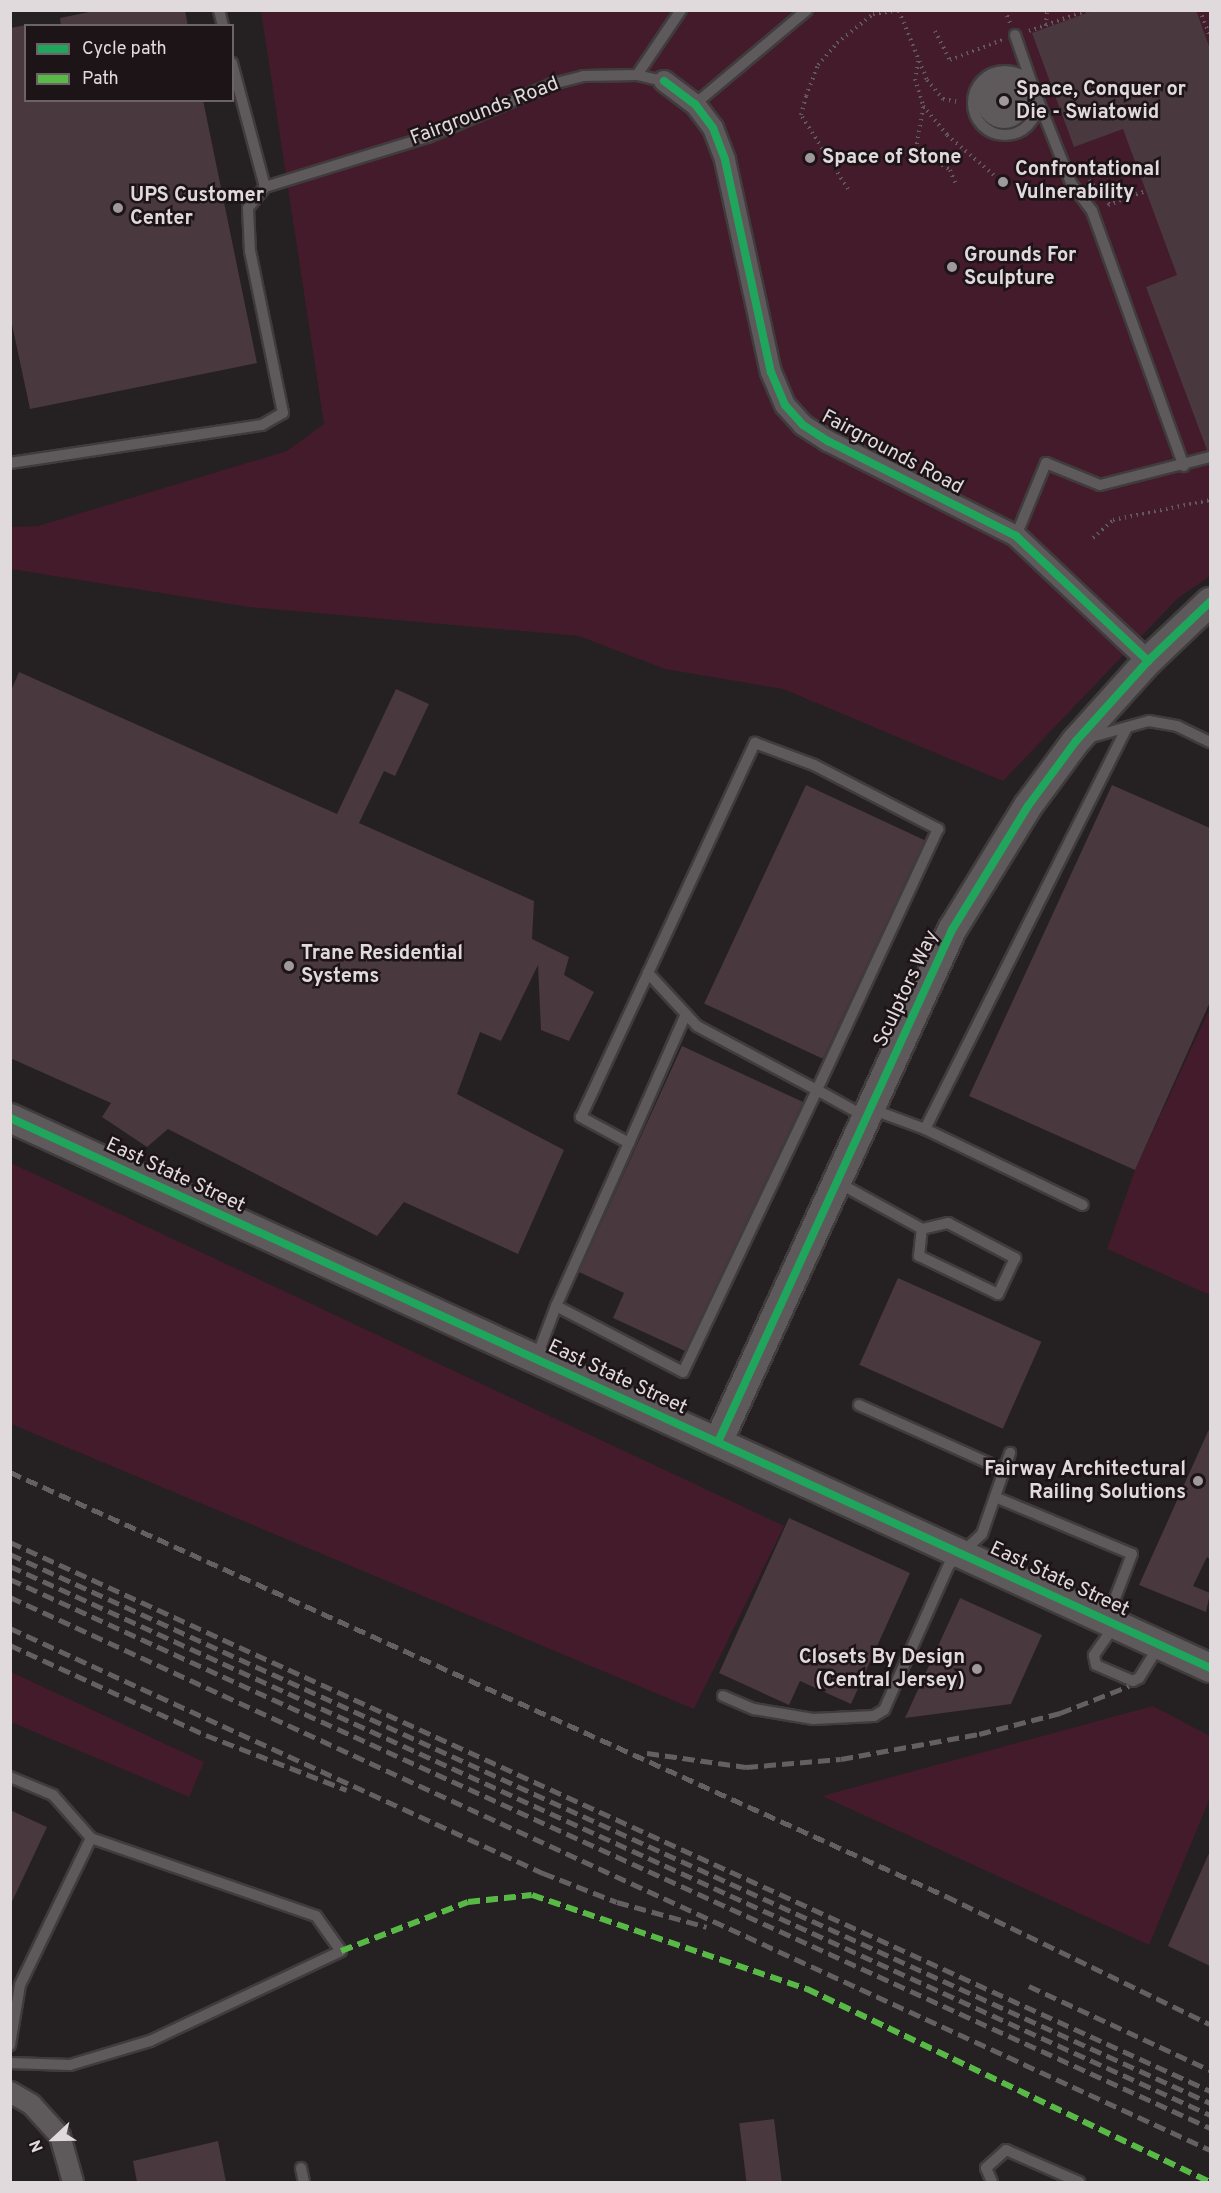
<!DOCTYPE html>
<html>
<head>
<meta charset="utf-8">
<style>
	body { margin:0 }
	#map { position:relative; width:1221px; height:2193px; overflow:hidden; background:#252021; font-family:Overpass,sans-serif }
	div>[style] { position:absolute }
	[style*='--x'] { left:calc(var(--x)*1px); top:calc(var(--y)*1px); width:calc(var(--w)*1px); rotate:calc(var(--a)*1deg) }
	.green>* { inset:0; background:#441b2b }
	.building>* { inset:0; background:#49383e; transform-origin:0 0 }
	.path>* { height:4px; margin-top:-2px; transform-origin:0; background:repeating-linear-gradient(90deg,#605c5d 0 1.5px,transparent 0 6px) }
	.roads { filter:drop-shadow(2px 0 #403c3d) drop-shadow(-2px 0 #403c3d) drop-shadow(0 2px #403c3d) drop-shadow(0 -2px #403c3d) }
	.lane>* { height:10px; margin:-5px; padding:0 5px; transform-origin:5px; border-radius:5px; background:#5e5a5b }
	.lane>.ring { margin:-5px; padding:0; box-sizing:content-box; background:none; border:10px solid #5e5a5b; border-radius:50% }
	.street>* { height:20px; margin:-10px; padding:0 10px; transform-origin:10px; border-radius:10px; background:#5e5a5b }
	.street>.ring { margin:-10px; padding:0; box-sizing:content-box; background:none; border:20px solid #5e5a5b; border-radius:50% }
	.secondary>* { height:28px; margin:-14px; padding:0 14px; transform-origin:14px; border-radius:14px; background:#5e5a5b }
	.rail>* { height:4.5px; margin-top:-2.25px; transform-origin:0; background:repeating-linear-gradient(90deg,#646061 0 12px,transparent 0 18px) }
	.quiet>* { height:6px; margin-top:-3px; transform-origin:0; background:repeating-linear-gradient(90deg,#58b947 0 12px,transparent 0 18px) }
	.cycleway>* { height:8px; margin:-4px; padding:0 4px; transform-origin:4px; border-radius:4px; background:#20a55d }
	.dots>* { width:16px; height:16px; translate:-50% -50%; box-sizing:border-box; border:3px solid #1d1417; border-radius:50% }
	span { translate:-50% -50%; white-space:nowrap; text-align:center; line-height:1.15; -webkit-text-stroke:5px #1d1417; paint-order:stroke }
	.poi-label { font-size:20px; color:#e1dadc; font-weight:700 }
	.left { translate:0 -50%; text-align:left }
	.right { translate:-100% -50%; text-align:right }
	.street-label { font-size:20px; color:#e1dadc }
	.frame { position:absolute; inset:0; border:12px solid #e1dadc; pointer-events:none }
	.legend { position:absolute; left:24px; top:24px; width:210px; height:78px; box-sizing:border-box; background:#1d1417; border:2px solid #6b6366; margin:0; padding:8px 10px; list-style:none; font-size:18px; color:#e1dadc }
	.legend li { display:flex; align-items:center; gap:12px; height:30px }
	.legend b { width:30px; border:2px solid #6b6366 }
	.north { position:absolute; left:24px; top:2109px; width:60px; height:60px; -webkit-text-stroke:4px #1d1417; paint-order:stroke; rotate:248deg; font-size:16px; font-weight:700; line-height:24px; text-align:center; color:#e1dadc }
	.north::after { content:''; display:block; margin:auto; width:21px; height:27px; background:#e1dadc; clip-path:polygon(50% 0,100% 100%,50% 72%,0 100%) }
</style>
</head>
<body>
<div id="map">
	<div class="green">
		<div style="clip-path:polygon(261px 11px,1210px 11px,1210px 576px,1178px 598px,1003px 781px,783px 689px,665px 669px,579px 636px,249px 607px,11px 569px,10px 527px,38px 526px,287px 451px,324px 424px)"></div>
		<div style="clip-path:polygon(1210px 1008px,1210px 1295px,1107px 1249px,1135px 1170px)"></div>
		<div style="clip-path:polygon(11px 1163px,784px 1526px,694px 1709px,11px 1424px)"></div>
		<div style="clip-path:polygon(11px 1672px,204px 1762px,189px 1797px,11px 1722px)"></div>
		<div style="clip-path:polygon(1153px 1706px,1210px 1736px,1210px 1798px,1149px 1945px,822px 1796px)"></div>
	</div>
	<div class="building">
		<div style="clip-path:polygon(99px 10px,185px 10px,188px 26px,61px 26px,60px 18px)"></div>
		<div style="clip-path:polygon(1095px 10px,1196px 10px,1210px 49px,1210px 450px,1207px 450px,1146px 287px,1177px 275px,1123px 129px,1074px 147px,1032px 33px)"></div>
		<div style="clip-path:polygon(26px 25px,26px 100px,203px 100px,257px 363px,30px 409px,10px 315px,10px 28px)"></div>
		<div style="clip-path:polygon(19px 672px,337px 814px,396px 689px,429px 704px,395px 776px,384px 771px,359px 823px,534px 901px,532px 939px,569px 957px,564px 975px,594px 992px,569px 1041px,541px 1030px,538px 965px,501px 1041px,480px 1032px,457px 1094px,564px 1150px,518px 1254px,404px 1202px,377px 1236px,168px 1129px,147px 1147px,102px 1117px,111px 1103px,10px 1058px,10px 693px)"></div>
		<div style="left:806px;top:785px;width:131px;height:241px;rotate:25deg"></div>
		<div style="clip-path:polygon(1112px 785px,1210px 828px,1210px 1002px,1135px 1170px,969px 1096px)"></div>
		<div style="clip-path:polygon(682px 1046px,803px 1102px,685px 1351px,613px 1318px,624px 1293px,579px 1272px)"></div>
		<div style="left:898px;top:1278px;width:157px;height:95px;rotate:24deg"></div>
		<div style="clip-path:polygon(1210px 1427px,1210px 1559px,1207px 1557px,1193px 1586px,1210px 1593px,1206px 1612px,1139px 1585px)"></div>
		<div style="clip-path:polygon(789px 1518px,910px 1573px,851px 1704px,800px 1681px,789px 1705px,719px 1673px)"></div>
		<div style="clip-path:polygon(960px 1598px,1042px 1635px,1011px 1704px,905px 1718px)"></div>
		<div style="clip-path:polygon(10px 1810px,47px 1827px,10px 1906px)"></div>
		<div style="clip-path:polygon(1210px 1851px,1210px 1966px,1168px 1946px)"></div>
		<div style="left:774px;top:2119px;width:64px;height:35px;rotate:83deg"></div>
		<div style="clip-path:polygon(218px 2141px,226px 2182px,137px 2182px,133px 2161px)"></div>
	</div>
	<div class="path">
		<div style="--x:1005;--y:10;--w:14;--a:69"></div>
		<div style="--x:1200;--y:10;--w:30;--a:70"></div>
		<div style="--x:899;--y:11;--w:74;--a:67.9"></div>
		<div style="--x:927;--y:80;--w:25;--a:50"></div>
		<div style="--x:943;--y:99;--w:16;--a:11"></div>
		<div style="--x:1046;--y:26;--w:16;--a:-86"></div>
		<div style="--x:935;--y:31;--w:33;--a:63"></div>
		<div style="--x:950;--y:60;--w:56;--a:-21"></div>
		<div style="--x:1029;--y:31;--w:63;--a:-19.6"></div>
		<div style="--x:918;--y:61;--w:18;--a:99"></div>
		<div style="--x:915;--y:79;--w:28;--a:73"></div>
		<div style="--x:923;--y:106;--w:38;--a:50"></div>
		<div style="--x:947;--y:135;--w:65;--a:40.6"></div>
		<div style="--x:923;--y:107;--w:44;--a:99.2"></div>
		<div style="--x:916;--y:150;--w:39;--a:30"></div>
		<div style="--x:950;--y:170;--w:16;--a:68"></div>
		<div style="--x:1089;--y:180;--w:33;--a:50"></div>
		<div style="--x:848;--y:189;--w:88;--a:-122.4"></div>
		<div style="--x:801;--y:115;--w:20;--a:-75"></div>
		<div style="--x:806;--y:96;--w:33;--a:-69"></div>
		<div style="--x:818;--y:65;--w:29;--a:-49"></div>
		<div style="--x:837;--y:43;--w:46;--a:-38.9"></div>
		<div style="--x:873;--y:14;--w:28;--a:-8"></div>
		<div style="--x:1108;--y:205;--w:40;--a:-20.2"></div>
		<div style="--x:1093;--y:538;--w:27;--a:-42"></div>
		<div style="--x:1113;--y:520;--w:99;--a:-11.7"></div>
	</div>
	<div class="roads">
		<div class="lane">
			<div style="--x:219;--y:10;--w:16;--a:76"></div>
			<div style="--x:1015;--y:35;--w:52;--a:70.9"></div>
			<div style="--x:232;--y:63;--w:128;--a:75.1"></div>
			<div class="ring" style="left:973px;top:71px;width:54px;height:54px"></div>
			<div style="--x:637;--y:75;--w:78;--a:-55.9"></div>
			<div style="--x:1036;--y:95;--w:95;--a:68.3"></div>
			<div style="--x:1071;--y:183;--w:35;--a:53"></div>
			<div style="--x:1092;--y:211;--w:271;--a:70.2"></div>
			<div style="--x:695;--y:104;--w:146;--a:-40"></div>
			<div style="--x:265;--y:187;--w:170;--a:-17.1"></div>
			<div style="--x:428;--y:137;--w:135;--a:-23.1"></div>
			<div style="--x:552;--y:84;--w:32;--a:-14"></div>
			<div style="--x:583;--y:76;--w:54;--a:-1.1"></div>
			<div style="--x:637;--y:75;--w:28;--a:13"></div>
			<div style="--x:10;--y:463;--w:255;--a:-8.6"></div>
			<div style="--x:262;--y:425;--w:24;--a:-30"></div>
			<div style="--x:283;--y:413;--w:165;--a:-101.5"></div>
			<div style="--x:250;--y:251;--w:43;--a:-92.7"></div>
			<div style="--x:248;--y:208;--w:27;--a:-51"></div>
			<div style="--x:1016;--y:536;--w:79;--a:-67.7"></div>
			<div style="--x:1046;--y:463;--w:58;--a:22.2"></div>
			<div style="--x:1100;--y:485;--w:114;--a:-14.3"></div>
			<div style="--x:1088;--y:738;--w:63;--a:-15.6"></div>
			<div style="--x:1149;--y:721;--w:28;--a:10"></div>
			<div style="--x:1177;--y:726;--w:37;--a:26"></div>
			<div style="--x:648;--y:973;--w:254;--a:-65.1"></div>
			<div style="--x:755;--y:743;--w:63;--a:20.4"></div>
			<div style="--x:814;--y:765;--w:140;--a:27.3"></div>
			<div style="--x:938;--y:829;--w:288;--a:114.9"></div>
			<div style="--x:817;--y:1090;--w:312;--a:115.4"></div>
			<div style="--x:683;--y:1372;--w:143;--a:-152.5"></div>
			<div style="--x:556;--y:1306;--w:179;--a:-65.9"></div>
			<div style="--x:629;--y:1143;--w:55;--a:-151.6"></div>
			<div style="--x:581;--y:1117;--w:159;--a:-65"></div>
			<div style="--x:648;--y:973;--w:72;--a:47.2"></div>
			<div style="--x:697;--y:1026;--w:136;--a:28.1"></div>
			<div style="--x:817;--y:1090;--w:56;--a:28.9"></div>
			<div style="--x:871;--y:1109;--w:58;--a:20.3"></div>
			<div style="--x:925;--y:1129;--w:449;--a:-63.3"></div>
			<div style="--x:925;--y:1129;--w:175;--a:25.7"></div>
			<div style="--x:629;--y:1143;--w:141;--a:-66.2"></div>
			<div style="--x:837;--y:1182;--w:97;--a:28.9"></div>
			<div style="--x:922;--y:1229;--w:27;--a:-13"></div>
			<div style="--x:948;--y:1223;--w:76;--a:27.6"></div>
			<div style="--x:1015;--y:1258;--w:40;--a:115"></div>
			<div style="--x:998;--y:1294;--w:88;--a:-154.3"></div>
			<div style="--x:919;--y:1256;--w:27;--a:-84"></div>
			<div style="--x:536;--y:1359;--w:57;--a:-69.3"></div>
			<div style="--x:859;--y:1405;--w:159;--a:24.1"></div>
			<div style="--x:995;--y:1497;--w:148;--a:22.6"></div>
			<div style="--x:1132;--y:1554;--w:70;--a:111"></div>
			<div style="--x:1115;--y:1625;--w:37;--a:125"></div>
			<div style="--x:1094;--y:1655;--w:10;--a:79"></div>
			<div style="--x:1096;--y:1665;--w:40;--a:23.4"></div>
			<div style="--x:1133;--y:1681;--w:7;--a:-27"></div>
			<div style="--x:1139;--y:1678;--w:36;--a:-58"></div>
			<div style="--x:723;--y:1696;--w:34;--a:23"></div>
			<div style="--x:754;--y:1709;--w:60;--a:9.6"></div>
			<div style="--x:813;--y:1719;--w:61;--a:-2.8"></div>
			<div style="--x:874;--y:1716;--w:12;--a:-31"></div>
			<div style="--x:884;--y:1710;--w:159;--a:-65.9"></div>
			<div style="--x:949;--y:1565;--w:45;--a:-43.2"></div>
			<div style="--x:982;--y:1534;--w:86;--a:-70.9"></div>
			<div style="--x:10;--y:1777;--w:47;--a:22.7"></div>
			<div style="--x:53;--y:1795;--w:57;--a:48.5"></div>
			<div style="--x:91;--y:1838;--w:163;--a:115.8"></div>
			<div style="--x:20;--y:1985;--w:61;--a:99.5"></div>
			<div style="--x:10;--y:2063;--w:60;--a:1.9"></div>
			<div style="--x:70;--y:2065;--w:84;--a:-16.7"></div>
			<div style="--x:150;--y:2041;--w:211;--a:-25.2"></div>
			<div style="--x:341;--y:1951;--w:43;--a:-125.5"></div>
			<div style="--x:316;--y:1916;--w:238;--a:-160.9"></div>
			<div style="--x:301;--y:2168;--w:14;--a:78"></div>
			<div style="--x:992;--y:2182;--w:15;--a:-113"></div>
			<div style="--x:986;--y:2168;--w:27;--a:-42"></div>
			<div style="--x:1006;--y:2150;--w:80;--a:23.7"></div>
		</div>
		<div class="street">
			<div style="--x:664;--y:81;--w:39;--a:37"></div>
			<div style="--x:695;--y:104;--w:30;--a:53"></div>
			<div style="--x:713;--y:128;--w:34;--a:69"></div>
			<div style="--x:725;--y:160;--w:217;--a:77.8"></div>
			<div style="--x:771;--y:372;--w:36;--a:67"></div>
			<div style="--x:785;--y:405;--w:27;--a:48"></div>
			<div style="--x:803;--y:425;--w:30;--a:33"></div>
			<div style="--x:828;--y:441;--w:211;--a:26.8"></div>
			<div style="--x:1016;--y:536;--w:182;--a:43.4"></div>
			<div class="ring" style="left:987px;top:84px;width:14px;height:14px"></div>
			<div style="--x:10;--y:2092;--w:24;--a:30"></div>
			<div style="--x:31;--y:2104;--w:43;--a:47.8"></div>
			<div style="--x:60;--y:2136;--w:48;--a:74.2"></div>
		</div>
		<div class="secondary">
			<div style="--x:10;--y:1118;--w:1320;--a:24.62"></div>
			<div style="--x:718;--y:1442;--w:563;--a:-65.44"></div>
			<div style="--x:952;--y:930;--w:145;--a:-58.5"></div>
			<div style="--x:1028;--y:806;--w:81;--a:-53.6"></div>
			<div style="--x:1076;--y:741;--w:108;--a:-48"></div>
			<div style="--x:1148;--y:661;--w:86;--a:-43.6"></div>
		</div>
	</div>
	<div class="rail">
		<div style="--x:10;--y:1472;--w:1028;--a:24.37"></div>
		<div style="--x:946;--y:1896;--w:293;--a:25.9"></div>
		<div style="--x:10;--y:1542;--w:1320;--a:24.58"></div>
		<div style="--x:10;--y:1554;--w:1320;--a:24.58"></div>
		<div style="--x:10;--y:1566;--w:1320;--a:24.58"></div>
		<div style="--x:10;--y:1579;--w:1320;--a:24.58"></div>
		<div style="--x:10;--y:1597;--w:1321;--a:24.74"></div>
		<div style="--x:10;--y:1628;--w:587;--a:24.69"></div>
		<div style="--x:543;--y:1873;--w:79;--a:21.4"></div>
		<div style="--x:617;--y:1902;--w:93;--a:15.5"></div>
		<div style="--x:10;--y:1645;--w:216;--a:24.7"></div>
		<div style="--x:206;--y:1735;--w:151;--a:21.3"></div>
		<div style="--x:647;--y:1753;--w:100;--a:8"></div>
		<div style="--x:746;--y:1767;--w:95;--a:-4.8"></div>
		<div style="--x:841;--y:1759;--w:140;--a:-10.3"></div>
		<div style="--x:979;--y:1734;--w:84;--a:-14.5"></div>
		<div style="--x:1060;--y:1713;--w:74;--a:-21.4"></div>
		<div style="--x:1029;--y:1986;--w:200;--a:24.9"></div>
	</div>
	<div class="quiet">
		<div style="--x:341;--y:1951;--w:136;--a:-21.1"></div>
		<div style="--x:468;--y:1902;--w:64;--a:-6.2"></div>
		<div style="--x:532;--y:1895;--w:291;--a:18.9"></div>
		<div style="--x:807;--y:1989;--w:447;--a:25.6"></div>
	</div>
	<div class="cycleway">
		<div style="--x:664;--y:81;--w:39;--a:37"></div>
		<div style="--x:695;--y:104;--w:30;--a:53"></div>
		<div style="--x:713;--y:128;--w:34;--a:69"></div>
		<div style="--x:725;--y:160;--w:217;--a:77.8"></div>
		<div style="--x:771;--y:372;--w:36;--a:67"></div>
		<div style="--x:785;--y:405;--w:27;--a:48"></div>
		<div style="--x:803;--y:425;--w:30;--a:33"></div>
		<div style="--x:828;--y:441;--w:211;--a:26.8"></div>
		<div style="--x:1016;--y:536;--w:182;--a:43.4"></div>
		<div style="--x:10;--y:1118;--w:1320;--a:24.62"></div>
		<div style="--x:718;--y:1442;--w:563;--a:-65.44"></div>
		<div style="--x:952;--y:930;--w:145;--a:-58.5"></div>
		<div style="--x:1028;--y:806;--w:81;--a:-53.6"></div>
		<div style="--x:1076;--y:741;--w:108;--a:-48"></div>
		<div style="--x:1148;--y:661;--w:86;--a:-43.6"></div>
	</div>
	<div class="dots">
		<div style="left:1004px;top:101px;background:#9f999b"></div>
		<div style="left:810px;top:158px;background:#9f999b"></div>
		<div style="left:1003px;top:182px;background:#9f999b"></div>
		<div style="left:118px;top:208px;background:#9f999b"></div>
		<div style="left:952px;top:267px;background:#9f999b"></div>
		<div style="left:289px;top:966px;background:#9f999b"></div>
		<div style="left:1198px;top:1481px;background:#9f999b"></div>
		<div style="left:977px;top:1669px;background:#9f999b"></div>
	</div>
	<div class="poi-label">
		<span class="left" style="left:1016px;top:102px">Space, Conquer or<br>Die - Swiatowid</span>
		<span class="left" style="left:822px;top:158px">Space of Stone</span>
		<span class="left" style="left:1015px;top:182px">Confrontational<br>Vulnerability</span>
		<span class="left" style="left:130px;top:208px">UPS Customer<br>Center</span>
		<span class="left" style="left:964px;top:268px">Grounds For<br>Sculpture</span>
		<span class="left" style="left:301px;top:966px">Trane Residential<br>Systems</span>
		<span class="right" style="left:1186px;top:1482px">Fairway Architectural<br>Railing Solutions</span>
		<span class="right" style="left:965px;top:1670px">Closets By Design<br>(Central Jersey)</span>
	</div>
	<div class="street-label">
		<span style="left:485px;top:112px;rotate:-21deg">Fairgrounds Road</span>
		<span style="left:892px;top:453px;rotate:28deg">Fairgrounds Road</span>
		<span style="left:907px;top:989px;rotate:-65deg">Sculptors Way</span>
		<span style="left:175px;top:1176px;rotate:25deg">East State Street</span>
		<span style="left:617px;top:1378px;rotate:25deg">East State Street</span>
		<span style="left:1059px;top:1580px;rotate:25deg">East State Street</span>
	</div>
	<div class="frame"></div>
	<ul class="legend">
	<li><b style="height:8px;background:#20a55d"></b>Cycle path</li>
	<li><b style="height:8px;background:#58b947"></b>Path</li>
	</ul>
	<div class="north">N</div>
</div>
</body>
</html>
